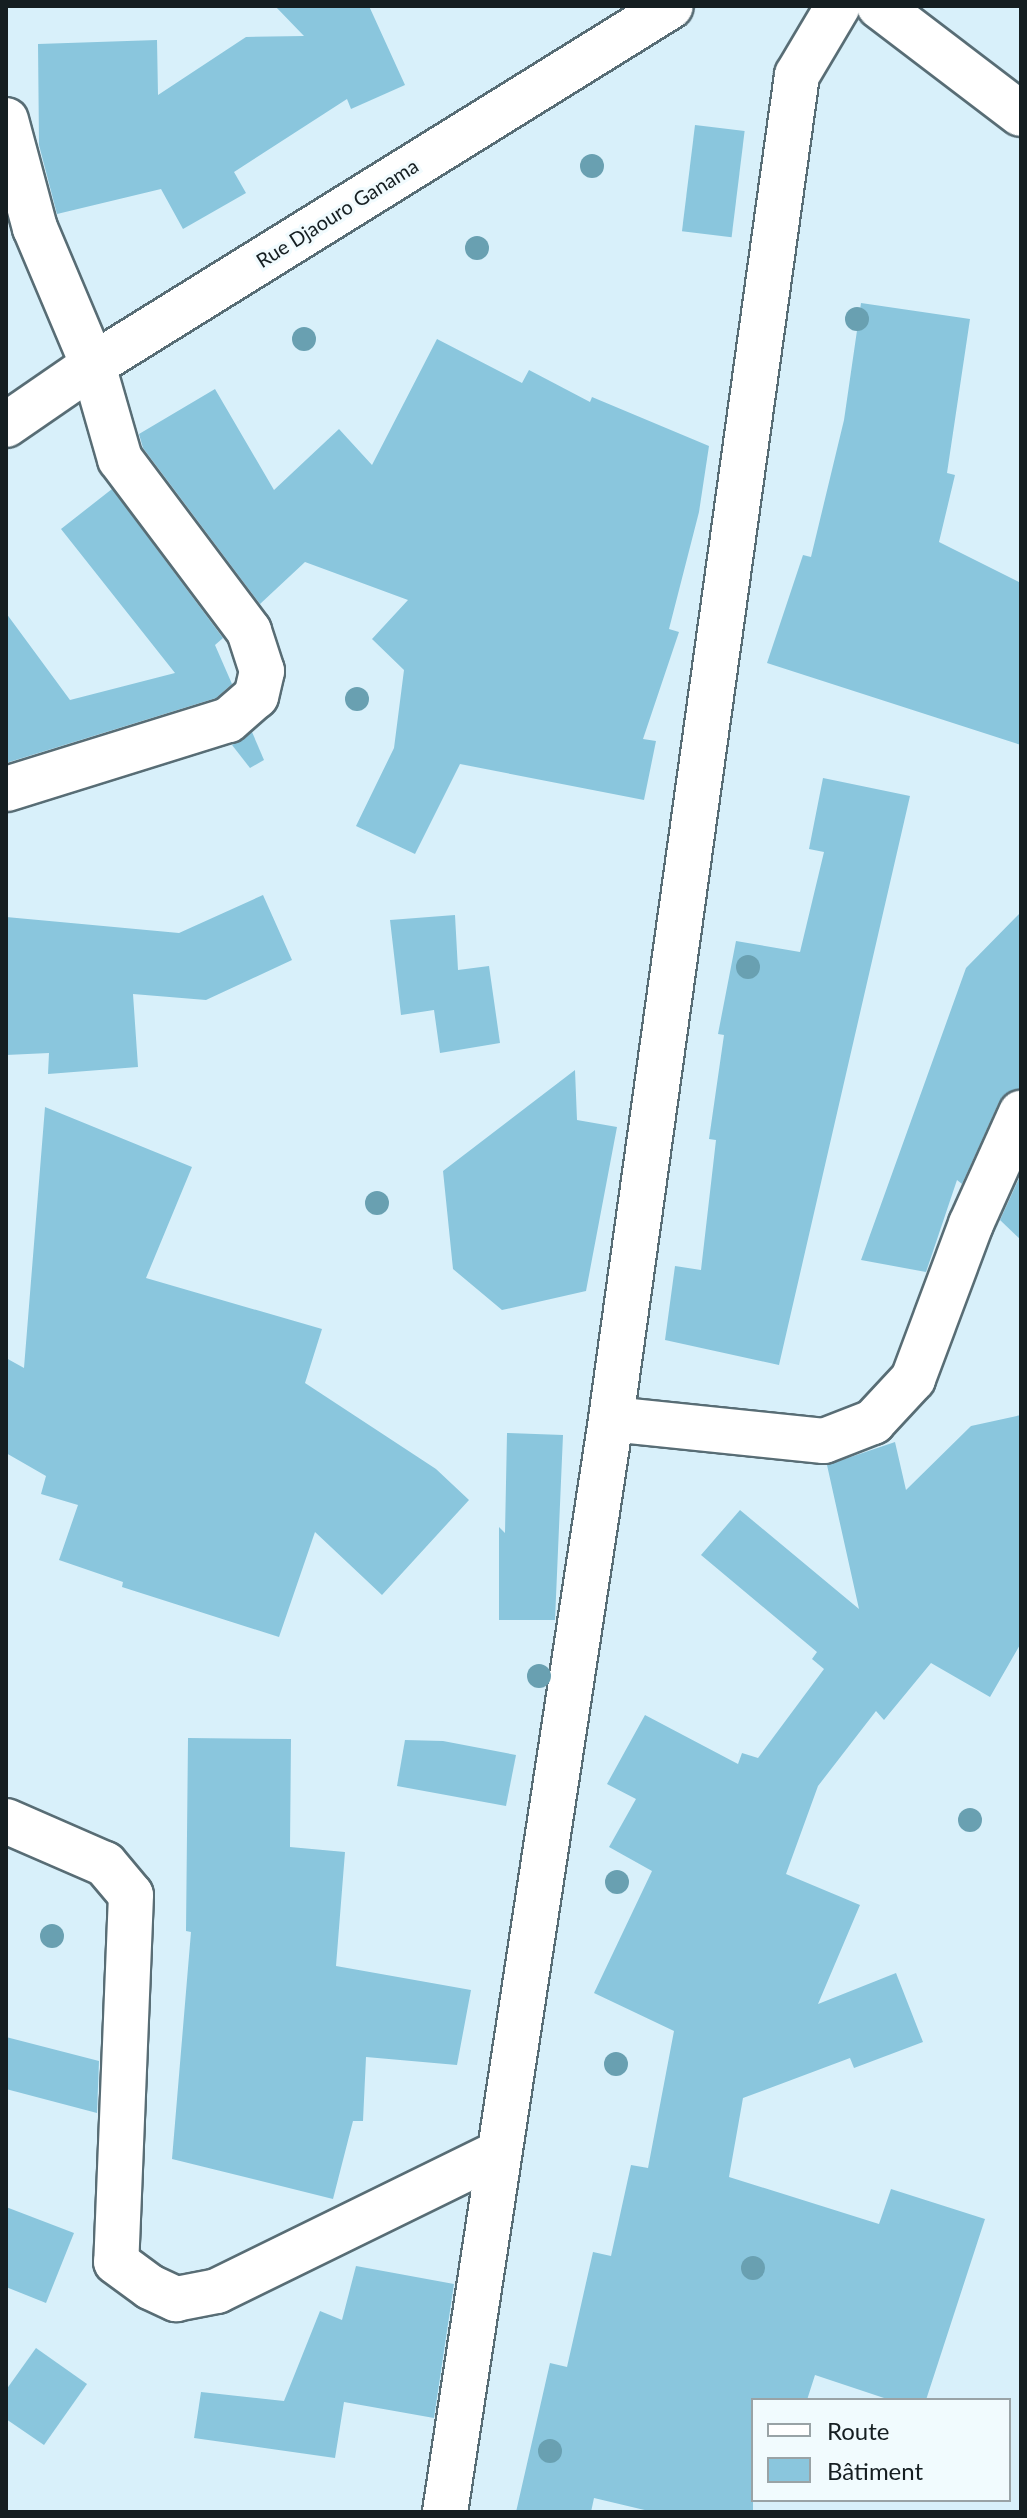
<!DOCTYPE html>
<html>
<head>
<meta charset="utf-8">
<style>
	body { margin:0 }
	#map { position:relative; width:1027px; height:2518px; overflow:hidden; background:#d8f0fa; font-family:Lato,sans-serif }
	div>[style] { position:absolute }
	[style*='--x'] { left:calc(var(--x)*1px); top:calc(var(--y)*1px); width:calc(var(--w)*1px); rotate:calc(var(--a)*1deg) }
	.building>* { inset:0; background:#8ac6dd; transform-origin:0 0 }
	.roads { filter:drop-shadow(2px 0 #586d75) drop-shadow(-2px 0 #586d75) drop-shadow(0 2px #586d75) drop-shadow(0 -2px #586d75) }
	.minor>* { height:44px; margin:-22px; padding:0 22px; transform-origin:22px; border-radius:22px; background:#fff }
	.trees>* { width:24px; height:24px; margin:-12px; border-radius:50%; background:#69a0b1 }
	span { translate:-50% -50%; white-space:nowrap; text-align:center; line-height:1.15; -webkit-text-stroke:6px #f1fbfe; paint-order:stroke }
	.street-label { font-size:20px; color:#151e21 }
	.frame { position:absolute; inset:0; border:8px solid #151e21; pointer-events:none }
	.legend { position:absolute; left:751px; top:2398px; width:260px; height:104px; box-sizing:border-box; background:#f1fbfe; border:2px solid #99a3a6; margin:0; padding:10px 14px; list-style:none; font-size:24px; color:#151e21 }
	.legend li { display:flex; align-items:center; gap:16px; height:40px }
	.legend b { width:40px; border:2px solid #99a3a6 }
</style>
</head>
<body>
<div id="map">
	<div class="building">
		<div style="clip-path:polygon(275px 6px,369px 6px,405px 85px,351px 109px,347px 99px,234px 172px,246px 193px,183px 229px,161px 189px,57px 214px,39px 145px,38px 44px,157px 40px,158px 95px,246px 37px,304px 36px)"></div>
		<div style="left:695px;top:125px;width:50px;height:107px;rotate:7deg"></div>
		<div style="clip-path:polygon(861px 303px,970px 319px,947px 473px,955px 475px,939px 542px,1021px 583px,1021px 745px,767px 663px,803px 555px,811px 557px,844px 420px)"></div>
		<div style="clip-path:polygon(437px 339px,522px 383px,529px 370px,590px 402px,592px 397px,709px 446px,699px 512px,669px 629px,679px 632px,643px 739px,656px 741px,644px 800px,460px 764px,415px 854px,356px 826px,394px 748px,404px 670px,372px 639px,408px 600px,305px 562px,260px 604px,143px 448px,139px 434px,215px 389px,274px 490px,339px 429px,372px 465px)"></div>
		<div style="clip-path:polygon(112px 489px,223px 638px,215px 645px,232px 684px,216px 698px,6px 763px,6px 613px,70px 700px,175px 673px,61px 529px)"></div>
		<div style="clip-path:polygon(252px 732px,264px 760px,250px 768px,232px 745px)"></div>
		<div style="clip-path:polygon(823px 778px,910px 796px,779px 1365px,665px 1340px,675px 1266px,701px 1270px,716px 1140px,709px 1139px,724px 1035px,718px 1034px,736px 941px,800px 952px,824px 852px,809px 849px)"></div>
		<div style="clip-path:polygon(263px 895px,292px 960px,206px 1000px,133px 994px,138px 1067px,48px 1074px,49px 1053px,6px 1055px,6px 917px,179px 933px)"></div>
		<div style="clip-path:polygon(1021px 912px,1021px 1088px,999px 1102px,962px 1184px,957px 1180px,926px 1272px,861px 1260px,966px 968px)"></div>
		<div style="clip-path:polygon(455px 915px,458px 970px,489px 966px,500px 1043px,440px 1053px,434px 1010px,401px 1015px,390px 920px)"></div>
		<div style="clip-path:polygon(575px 1070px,577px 1120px,617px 1127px,586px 1291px,502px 1310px,453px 1269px,443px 1171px)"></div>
		<div style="clip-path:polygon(45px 1107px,192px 1167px,146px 1278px,322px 1329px,305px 1383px,436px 1469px,469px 1500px,382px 1595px,315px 1532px,279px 1637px,122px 1587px,123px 1582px,59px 1560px,78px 1505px,41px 1494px,46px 1476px,6px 1453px,6px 1358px,24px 1368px)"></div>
		<div style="clip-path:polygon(1021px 1174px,1021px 1240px,1000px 1220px)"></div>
		<div style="clip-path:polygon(1021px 1415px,1021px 1643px,990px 1697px,931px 1663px,884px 1720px,876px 1711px,818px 1786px,786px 1874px,860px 1905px,818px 2004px,896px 1973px,923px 2042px,854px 2068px,850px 2058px,743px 2098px,729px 2177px,879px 2224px,891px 2189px,985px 2219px,926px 2400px,890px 2400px,815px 2375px,807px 2400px,753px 2400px,753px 2512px,653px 2512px,594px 2498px,591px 2512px,516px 2512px,550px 2363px,567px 2367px,593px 2252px,611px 2256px,631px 2165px,648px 2168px,674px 2031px,594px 1993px,652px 1871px,609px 1847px,636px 1799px,607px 1784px,645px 1715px,738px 1764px,742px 1753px,758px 1758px,824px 1669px,812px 1659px,817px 1652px,701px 1555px,740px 1510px,859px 1609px,827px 1465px,895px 1442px,906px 1490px,971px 1426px)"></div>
		<div style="clip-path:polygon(507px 1433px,563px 1435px,555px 1620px,499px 1620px,499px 1527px,505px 1533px)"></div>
		<div style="clip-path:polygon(188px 1738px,291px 1739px,290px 1847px,345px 1852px,336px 1966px,471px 1990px,457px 2065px,366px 2057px,363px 2121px,353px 2121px,333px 2199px,172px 2159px,191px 1932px,186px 1931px)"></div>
		<div style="clip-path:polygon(405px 1740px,443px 1741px,516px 1755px,506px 1806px,397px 1786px)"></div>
		<div style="clip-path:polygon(6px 2037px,99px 2061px,97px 2113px,6px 2089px)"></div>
		<div style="clip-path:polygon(6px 2207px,74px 2233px,46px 2303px,6px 2287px)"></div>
		<div style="clip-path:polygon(356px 2266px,454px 2284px,434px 2418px,344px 2402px,335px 2458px,194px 2438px,201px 2392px,284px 2401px,320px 2311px,342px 2320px)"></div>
		<div style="clip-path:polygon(36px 2348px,87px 2384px,44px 2445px,6px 2419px,6px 2390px)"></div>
	</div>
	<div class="roads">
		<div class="minor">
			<div style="--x:879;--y:6;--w:178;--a:37.3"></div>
			<div style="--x:6;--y:120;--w:112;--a:75"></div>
			<div style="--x:35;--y:228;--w:149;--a:67.1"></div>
			<div style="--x:93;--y:365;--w:98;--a:74"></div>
			<div style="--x:120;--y:459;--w:215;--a:53.1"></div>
			<div style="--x:249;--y:631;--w:42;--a:72"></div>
			<div style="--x:262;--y:671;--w:26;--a:103"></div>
			<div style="--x:256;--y:696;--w:37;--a:139"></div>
			<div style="--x:228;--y:720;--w:232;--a:162.7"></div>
			<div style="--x:6;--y:425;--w:106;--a:-34.6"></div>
			<div style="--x:93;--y:365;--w:680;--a:-31.84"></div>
			<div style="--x:611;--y:1419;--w:214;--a:5.9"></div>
			<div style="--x:824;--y:1441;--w:53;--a:-21.2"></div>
			<div style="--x:873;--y:1422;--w:59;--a:-47.1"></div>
			<div style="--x:913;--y:1379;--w:165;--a:-69.5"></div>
			<div style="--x:971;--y:1224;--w:122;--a:-65.8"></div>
			<div style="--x:6;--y:1821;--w:108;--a:23.5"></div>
			<div style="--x:105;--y:1864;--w:40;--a:50"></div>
			<div style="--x:131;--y:1895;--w:367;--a:92.3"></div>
			<div style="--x:116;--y:2262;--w:42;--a:36.3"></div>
			<div style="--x:150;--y:2287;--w:29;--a:25"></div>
			<div style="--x:176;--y:2299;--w:42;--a:-11"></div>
			<div style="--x:217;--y:2291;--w:314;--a:-26.1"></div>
			<div style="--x:445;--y:2512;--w:1106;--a:-81.36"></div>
			<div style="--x:611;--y:1419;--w:1357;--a:-82.12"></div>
			<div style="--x:797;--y:75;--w:80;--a:-59.3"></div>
		</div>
	</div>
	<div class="trees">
		<div style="left:592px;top:166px"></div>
		<div style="left:477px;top:248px"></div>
		<div style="left:857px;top:319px"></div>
		<div style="left:304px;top:339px"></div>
		<div style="left:357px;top:699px"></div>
		<div style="left:748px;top:967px"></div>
		<div style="left:377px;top:1203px"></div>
		<div style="left:539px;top:1676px"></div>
		<div style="left:970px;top:1820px"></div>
		<div style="left:617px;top:1882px"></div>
		<div style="left:52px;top:1936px"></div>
		<div style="left:616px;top:2064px"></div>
		<div style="left:753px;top:2268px"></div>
		<div style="left:550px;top:2451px"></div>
	</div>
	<div class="street-label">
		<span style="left:337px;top:213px;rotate:-32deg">Rue Djaouro Ganama</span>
	</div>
	<div class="frame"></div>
	<ul class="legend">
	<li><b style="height:10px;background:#fff"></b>Route</li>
	<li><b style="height:22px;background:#8ac6dd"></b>Bâtiment</li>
	</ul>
</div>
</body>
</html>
